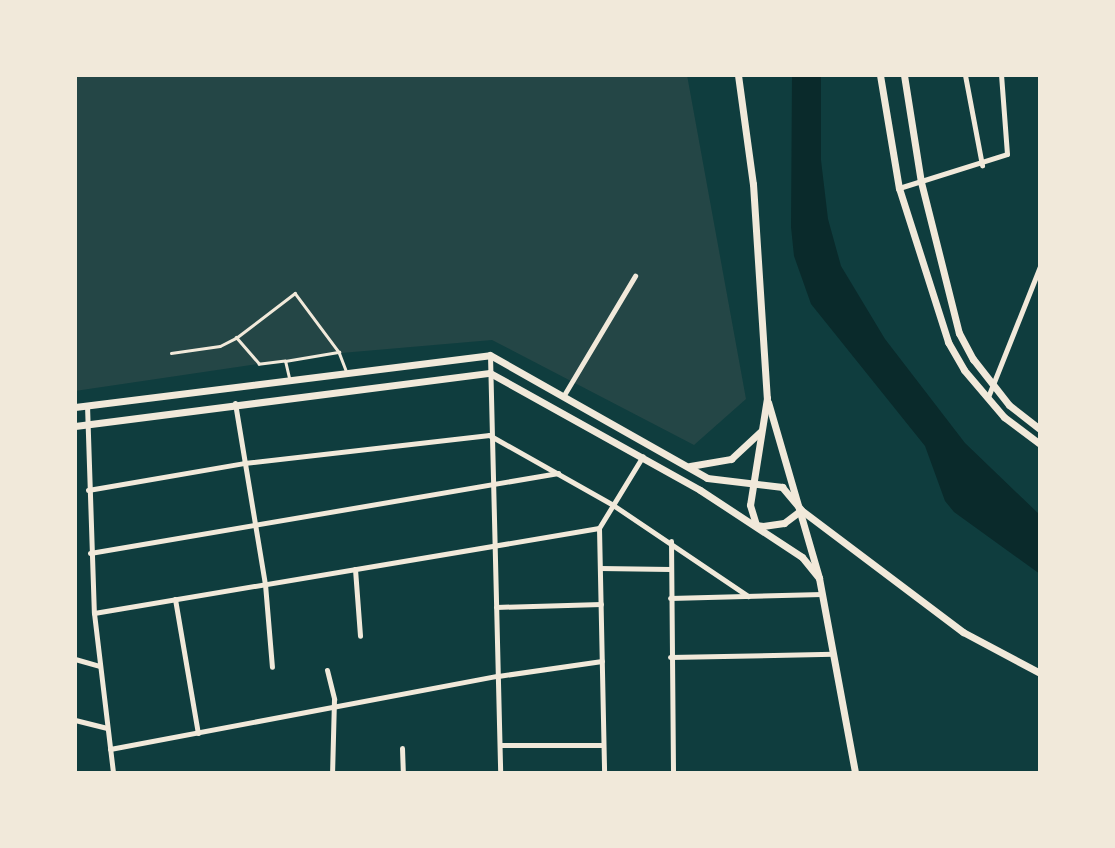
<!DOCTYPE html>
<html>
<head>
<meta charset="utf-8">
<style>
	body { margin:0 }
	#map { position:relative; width:1115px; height:848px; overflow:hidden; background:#0f3d3e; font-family:"Titillium Web",sans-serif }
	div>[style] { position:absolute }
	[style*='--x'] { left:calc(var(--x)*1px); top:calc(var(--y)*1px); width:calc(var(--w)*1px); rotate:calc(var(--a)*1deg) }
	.green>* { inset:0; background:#244646 }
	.water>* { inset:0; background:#0a2a2b }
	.service>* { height:2.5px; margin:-1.25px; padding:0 1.25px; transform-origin:1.25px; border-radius:1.25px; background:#f1e9da }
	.minor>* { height:5px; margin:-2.5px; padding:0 2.5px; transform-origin:2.5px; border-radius:2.5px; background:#f1e9da }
	.tertiary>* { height:7px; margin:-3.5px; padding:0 3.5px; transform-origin:3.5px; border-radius:3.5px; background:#f1e9da }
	span { translate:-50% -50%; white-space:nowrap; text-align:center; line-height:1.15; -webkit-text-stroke:7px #f1e9da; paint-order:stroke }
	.frame { position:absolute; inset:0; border:77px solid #f1e9da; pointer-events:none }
</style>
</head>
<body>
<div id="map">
	<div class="green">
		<div style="clip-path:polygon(75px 75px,687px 75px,746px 399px,694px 445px,492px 340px,318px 355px,75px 391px)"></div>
	</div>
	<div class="water">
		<div style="clip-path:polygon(792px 75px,821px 75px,821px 160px,828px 219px,841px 266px,885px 339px,965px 443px,1040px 515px,1040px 574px,954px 512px,945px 501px,925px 446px,811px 304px,794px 256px,791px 227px)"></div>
	</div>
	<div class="service">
		<div style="--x:171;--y:353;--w:49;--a:-8.1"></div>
		<div style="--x:220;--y:346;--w:18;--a:-27"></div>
		<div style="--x:285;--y:361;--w:55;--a:-9.5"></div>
		<div style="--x:289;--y:378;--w:17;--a:-103"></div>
		<div style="--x:285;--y:361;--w:26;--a:173"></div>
		<div style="--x:259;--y:364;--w:35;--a:-131"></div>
		<div style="--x:236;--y:338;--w:74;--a:-37.3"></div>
		<div style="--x:295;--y:293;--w:74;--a:53.3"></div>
		<div style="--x:339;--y:352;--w:19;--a:69"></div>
	</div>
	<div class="minor">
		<div style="--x:965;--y:75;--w:92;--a:79.3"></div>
		<div style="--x:899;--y:188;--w:113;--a:-17.5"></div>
		<div style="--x:1007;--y:154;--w:79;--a:-94.3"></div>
		<div style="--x:490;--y:355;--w:418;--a:88.6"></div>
		<div style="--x:564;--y:395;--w:139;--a:-59.2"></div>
		<div style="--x:988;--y:397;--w:141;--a:-68.3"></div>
		<div style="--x:235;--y:403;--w:183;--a:80.6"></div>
		<div style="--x:265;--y:584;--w:83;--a:85.2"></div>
		<div style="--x:87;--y:405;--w:208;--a:88.1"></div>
		<div style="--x:94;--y:613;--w:161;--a:83.2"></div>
		<div style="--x:88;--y:490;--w:158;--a:-9.8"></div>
		<div style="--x:244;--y:463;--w:247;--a:-6.5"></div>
		<div style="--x:489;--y:435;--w:142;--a:29.4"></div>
		<div style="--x:613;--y:505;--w:163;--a:34"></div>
		<div style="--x:599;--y:528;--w:245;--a:88.8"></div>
		<div style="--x:599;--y:528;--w:84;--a:-58.6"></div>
		<div style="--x:671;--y:541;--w:232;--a:89.5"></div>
		<div style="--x:90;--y:553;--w:475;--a:-9.7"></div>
		<div style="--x:600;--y:568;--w:70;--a:0.8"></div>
		<div style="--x:355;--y:569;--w:67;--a:85.7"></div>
		<div style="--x:670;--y:598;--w:152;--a:-1.5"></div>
		<div style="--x:175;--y:599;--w:136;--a:80.3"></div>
		<div style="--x:496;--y:607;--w:105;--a:-1.6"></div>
		<div style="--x:94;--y:613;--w:512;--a:-9.55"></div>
		<div style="--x:670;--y:657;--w:163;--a:-1.1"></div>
		<div style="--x:75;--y:659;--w:26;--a:16"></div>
		<div style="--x:327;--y:670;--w:30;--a:76"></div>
		<div style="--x:334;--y:699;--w:74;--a:91.5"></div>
		<div style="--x:75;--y:720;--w:33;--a:14"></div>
		<div style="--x:500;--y:745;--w:103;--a:0"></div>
		<div style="--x:402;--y:748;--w:25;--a:88"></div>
		<div style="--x:110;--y:749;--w:395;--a:-10.7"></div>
		<div style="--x:498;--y:676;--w:105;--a:-8.2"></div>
	</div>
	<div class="tertiary">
		<div style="--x:738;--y:75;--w:110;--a:82.2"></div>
		<div style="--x:753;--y:184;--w:214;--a:86.3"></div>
		<div style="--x:767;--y:398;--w:108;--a:99"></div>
		<div style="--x:750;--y:505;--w:21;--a:73"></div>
		<div style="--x:756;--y:525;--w:7;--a:8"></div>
		<div style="--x:763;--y:526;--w:21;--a:-8"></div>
		<div style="--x:784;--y:523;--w:21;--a:-37"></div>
		<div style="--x:880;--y:75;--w:115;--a:80.5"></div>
		<div style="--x:899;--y:188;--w:162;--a:72.3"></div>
		<div style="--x:948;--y:342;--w:32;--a:60"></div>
		<div style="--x:964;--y:370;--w:62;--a:49.6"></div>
		<div style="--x:1004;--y:417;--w:45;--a:36.9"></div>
		<div style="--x:904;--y:75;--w:108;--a:81"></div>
		<div style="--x:921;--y:182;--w:156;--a:75.9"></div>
		<div style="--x:959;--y:333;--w:30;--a:62"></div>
		<div style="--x:973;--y:359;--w:58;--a:52"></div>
		<div style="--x:1009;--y:405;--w:39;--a:38"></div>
		<div style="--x:768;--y:402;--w:183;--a:73.8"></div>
		<div style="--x:819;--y:578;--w:198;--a:79.5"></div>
		<div style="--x:75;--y:407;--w:418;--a:-7.1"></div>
		<div style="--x:490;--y:355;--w:249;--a:29.5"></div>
		<div style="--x:707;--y:478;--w:76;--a:6.8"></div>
		<div style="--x:782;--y:487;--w:30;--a:50"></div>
		<div style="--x:801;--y:510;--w:203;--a:37"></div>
		<div style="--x:963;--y:632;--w:87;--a:28"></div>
		<div style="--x:75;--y:426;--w:418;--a:-7.3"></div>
		<div style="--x:490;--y:373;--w:240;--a:29.1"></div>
		<div style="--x:700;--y:490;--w:122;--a:33.3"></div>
		<div style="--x:802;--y:557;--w:27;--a:51"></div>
		<div style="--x:690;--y:466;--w:42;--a:-9.7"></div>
		<div style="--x:731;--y:459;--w:40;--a:-43"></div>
	</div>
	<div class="frame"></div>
</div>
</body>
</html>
